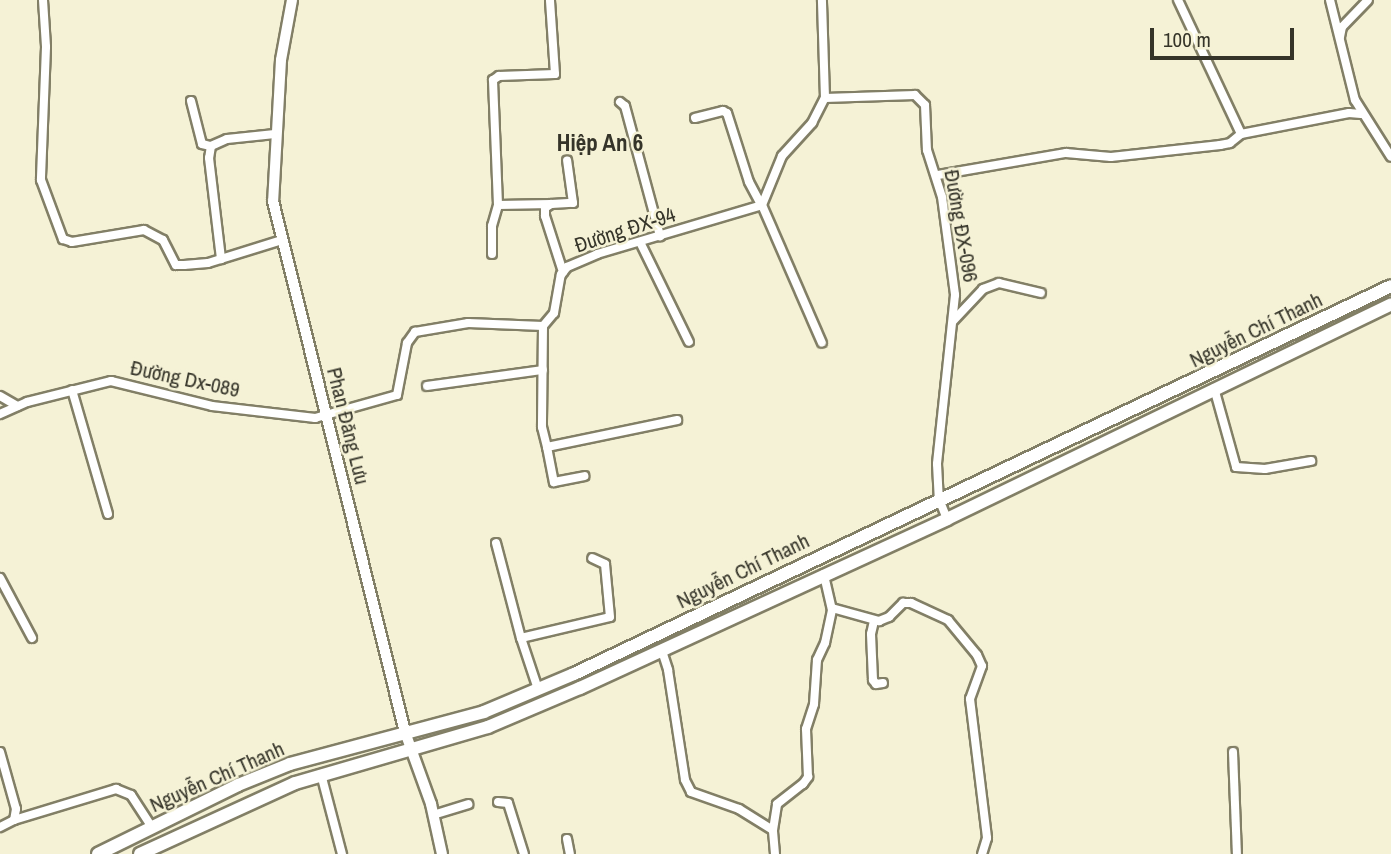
<!DOCTYPE html>
<html>
<head>
<meta charset="utf-8">
<style>
	body { margin:0 }
	#map { position:relative; width:1391px; height:854px; overflow:hidden; background:#f5f2d6; font-family:"Archivo Narrow",sans-serif }
	div>[style] { position:absolute }
	[style*='--x'] { left:calc(var(--x)*1px); top:calc(var(--y)*1px); width:calc(var(--w)*1px); rotate:calc(var(--a)*1deg) }
	.roads { filter:drop-shadow(2px 0 #827f66) drop-shadow(-2px 0 #827f66) drop-shadow(0 2px #827f66) drop-shadow(0 -2px #827f66) }
	.minor>* { height:8px; margin:-4px; padding:0 4px; transform-origin:4px; border-radius:4px; background:#fff }
	.tertiary>* { height:10px; margin:-5px; padding:0 5px; transform-origin:5px; border-radius:5px; background:#fff }
	.primary>* { height:12px; margin:-6px; padding:0 6px; transform-origin:6px; border-radius:6px; background:#fff }
	span { translate:-50% -50%; white-space:nowrap; text-align:center; line-height:1.15; -webkit-text-stroke:5px #f5f2d6; paint-order:stroke }
	.street-label { font-size:21px; color:#353429 }
	.neighbourhood-label { font-size:23px; color:#353429; font-weight:700 }
	.scale { position:absolute; left:1150px; top:28px; width:144px; height:32px; box-sizing:border-box; border:4px solid #353429; border-top:0; padding-left:9px; font-size:21px; line-height:24px; white-space:nowrap; color:#353429; -webkit-text-stroke:5px #f5f2d6; paint-order:stroke }
</style>
</head>
<body>
<div id="map">
	<div class="roads">
		<div class="minor">
			<div style="--x:43;--y:0;--w:47;--a:86.3"></div>
			<div style="--x:46;--y:47;--w:133;--a:92.2"></div>
			<div style="--x:41;--y:180;--w:63;--a:69.6"></div>
			<div style="--x:63;--y:239;--w:9;--a:18"></div>
			<div style="--x:72;--y:242;--w:73;--a:-9.5"></div>
			<div style="--x:144;--y:230;--w:21;--a:28"></div>
			<div style="--x:163;--y:240;--w:28;--a:63"></div>
			<div style="--x:176;--y:265;--w:8;--a:0"></div>
			<div style="--x:184;--y:265;--w:24;--a:-5"></div>
			<div style="--x:208;--y:263;--w:77;--a:-17.3"></div>
			<div style="--x:1178;--y:0;--w:148;--a:64.8"></div>
			<div style="--x:1241;--y:134;--w:110;--a:-11"></div>
			<div style="--x:1349;--y:113;--w:12;--a:5"></div>
			<div style="--x:1330;--y:0;--w:103;--a:76"></div>
			<div style="--x:1355;--y:100;--w:67;--a:57.7"></div>
			<div style="--x:1340;--y:37;--w:10;--a:-79"></div>
			<div style="--x:1342;--y:27;--w:37;--a:-46"></div>
			<div style="--x:825;--y:98;--w:90;--a:-1.9"></div>
			<div style="--x:915;--y:95;--w:14;--a:45"></div>
			<div style="--x:925;--y:105;--w:45;--a:87.5"></div>
			<div style="--x:927;--y:150;--w:49;--a:72.3"></div>
			<div style="--x:942;--y:197;--w:99;--a:82.4"></div>
			<div style="--x:955;--y:295;--w:170;--a:96.1"></div>
			<div style="--x:937;--y:464;--w:35;--a:87"></div>
			<div style="--x:939;--y:499;--w:22;--a:68"></div>
			<div style="--x:191;--y:101;--w:44;--a:75.7"></div>
			<div style="--x:202;--y:144;--w:9;--a:13"></div>
			<div style="--x:211;--y:146;--w:17;--a:-24"></div>
			<div style="--x:227;--y:139;--w:48;--a:-5.9"></div>
			<div style="--x:620;--y:102;--w:6;--a:39"></div>
			<div style="--x:625;--y:106;--w:135;--a:74.9"></div>
			<div style="--x:695;--y:118;--w:29;--a:-14"></div>
			<div style="--x:723;--y:111;--w:4;--a:27"></div>
			<div style="--x:727;--y:113;--w:72;--a:72.3"></div>
			<div style="--x:749;--y:182;--w:26;--a:62"></div>
			<div style="--x:211;--y:146;--w:12;--a:99"></div>
			<div style="--x:209;--y:158;--w:102;--a:83.2"></div>
			<div style="--x:938;--y:175;--w:130;--a:-9.8"></div>
			<div style="--x:1066;--y:153;--w:45;--a:5.1"></div>
			<div style="--x:1111;--y:157;--w:110;--a:-6.3"></div>
			<div style="--x:1220;--y:145;--w:10;--a:-11"></div>
			<div style="--x:1230;--y:143;--w:14;--a:-39"></div>
			<div style="--x:498;--y:205;--w:125;--a:-92.3"></div>
			<div style="--x:493;--y:80;--w:7;--a:-34"></div>
			<div style="--x:499;--y:76;--w:56;--a:-2"></div>
			<div style="--x:555;--y:74;--w:74;--a:-93.9"></div>
			<div style="--x:762;--y:205;--w:150;--a:66.5"></div>
			<div style="--x:640;--y:242;--w:111;--a:63.9"></div>
			<div style="--x:492;--y:254;--w:28;--a:-90"></div>
			<div style="--x:492;--y:226;--w:22;--a:-74"></div>
			<div style="--x:498;--y:205;--w:53;--a:-1.1"></div>
			<div style="--x:563;--y:272;--w:59;--a:-107.8"></div>
			<div style="--x:545;--y:216;--w:8;--a:-90"></div>
			<div style="--x:545;--y:208;--w:7;--a:-34"></div>
			<div style="--x:551;--y:204;--w:22;--a:-3"></div>
			<div style="--x:573;--y:203;--w:43;--a:-97.9"></div>
			<div style="--x:953;--y:321;--w:44;--a:-46.8"></div>
			<div style="--x:983;--y:289;--w:17;--a:-21"></div>
			<div style="--x:999;--y:283;--w:43;--a:13.4"></div>
			<div style="--x:543;--y:326;--w:101;--a:90.6"></div>
			<div style="--x:542;--y:427;--w:21;--a:76"></div>
			<div style="--x:547;--y:447;--w:133;--a:-11.7"></div>
			<div style="--x:427;--y:386;--w:117;--a:-7.9"></div>
			<div style="--x:1214;--y:388;--w:82;--a:74.4"></div>
			<div style="--x:1236;--y:467;--w:29;--a:4"></div>
			<div style="--x:1265;--y:469;--w:47;--a:-9.9"></div>
			<div style="--x:72;--y:390;--w:129;--a:73.8"></div>
			<div style="--x:0;--y:396;--w:20;--a:30"></div>
			<div style="--x:0;--y:414;--w:30;--a:-24"></div>
			<div style="--x:27;--y:402;--w:87;--a:-14"></div>
			<div style="--x:111;--y:381;--w:104;--a:13.9"></div>
			<div style="--x:212;--y:406;--w:104;--a:6.6"></div>
			<div style="--x:315;--y:418;--w:85;--a:-15.7"></div>
			<div style="--x:397;--y:395;--w:53;--a:-79.1"></div>
			<div style="--x:407;--y:343;--w:14;--a:-54"></div>
			<div style="--x:415;--y:332;--w:54;--a:-9.6"></div>
			<div style="--x:468;--y:323;--w:75;--a:2.3"></div>
			<div style="--x:543;--y:326;--w:17;--a:-50"></div>
			<div style="--x:554;--y:313;--w:39;--a:-80"></div>
			<div style="--x:561;--y:275;--w:10;--a:-53"></div>
			<div style="--x:567;--y:267;--w:33;--a:-23"></div>
			<div style="--x:597;--y:254;--w:172;--a:-16.5"></div>
			<div style="--x:762;--y:205;--w:53;--a:-67.8"></div>
			<div style="--x:782;--y:156;--w:45;--a:-47.7"></div>
			<div style="--x:812;--y:123;--w:28;--a:-63"></div>
			<div style="--x:825;--y:98;--w:98;--a:-91.8"></div>
			<div style="--x:547;--y:447;--w:36;--a:79"></div>
			<div style="--x:554;--y:482;--w:31;--a:-11"></div>
			<div style="--x:496;--y:543;--w:98;--a:75.3"></div>
			<div style="--x:521;--y:638;--w:54;--a:71.6"></div>
			<div style="--x:0;--y:578;--w:68;--a:61.9"></div>
			<div style="--x:832;--y:608;--w:49;--a:15.5"></div>
			<div style="--x:879;--y:621;--w:11;--a:-22"></div>
			<div style="--x:889;--y:617;--w:20;--a:-45"></div>
			<div style="--x:903;--y:603;--w:8;--a:0"></div>
			<div style="--x:911;--y:603;--w:41;--a:24.7"></div>
			<div style="--x:948;--y:620;--w:45;--a:50.4"></div>
			<div style="--x:977;--y:655;--w:12;--a:66"></div>
			<div style="--x:982;--y:666;--w:35;--a:110"></div>
			<div style="--x:970;--y:699;--w:140;--a:83"></div>
			<div style="--x:987;--y:838;--w:17;--a:107"></div>
			<div style="--x:874;--y:621;--w:13;--a:103"></div>
			<div style="--x:871;--y:634;--w:46;--a:87.5"></div>
			<div style="--x:873;--y:680;--w:5;--a:53"></div>
			<div style="--x:876;--y:684;--w:7;--a:-8"></div>
			<div style="--x:521;--y:638;--w:91;--a:-13.3"></div>
			<div style="--x:610;--y:617;--w:53;--a:-95.4"></div>
			<div style="--x:605;--y:564;--w:14;--a:-155"></div>
			<div style="--x:662;--y:651;--w:20;--a:72"></div>
			<div style="--x:668;--y:670;--w:111;--a:81.2"></div>
			<div style="--x:685;--y:780;--w:13;--a:63"></div>
			<div style="--x:691;--y:792;--w:51;--a:19.5"></div>
			<div style="--x:739;--y:809;--w:40;--a:32"></div>
			<div style="--x:0;--y:752;--w:59;--a:74.3"></div>
			<div style="--x:16;--y:809;--w:11;--a:100"></div>
			<div style="--x:14;--y:820;--w:16;--a:153"></div>
			<div style="--x:1233;--y:752;--w:102;--a:87.8"></div>
			<div style="--x:321;--y:774;--w:83;--a:75.3"></div>
			<div style="--x:498;--y:802;--w:10;--a:6"></div>
			<div style="--x:508;--y:803;--w:53;--a:72.6"></div>
			<div style="--x:433;--y:815;--w:37;--a:-17"></div>
			<div style="--x:14;--y:820;--w:107;--a:-16.9"></div>
			<div style="--x:116;--y:789;--w:16;--a:22"></div>
			<div style="--x:131;--y:795;--w:38;--a:57"></div>
			<div style="--x:567;--y:839;--w:15;--a:79"></div>
			<div style="--x:775;--y:854;--w:24;--a:-95"></div>
			<div style="--x:773;--y:830;--w:26;--a:-81"></div>
			<div style="--x:777;--y:804;--w:33;--a:-38"></div>
			<div style="--x:803;--y:784;--w:9;--a:-54"></div>
			<div style="--x:808;--y:777;--w:48;--a:-92.4"></div>
			<div style="--x:806;--y:729;--w:26;--a:-72"></div>
			<div style="--x:814;--y:704;--w:44;--a:-86.1"></div>
			<div style="--x:817;--y:660;--w:19;--a:-65"></div>
			<div style="--x:825;--y:643;--w:34;--a:-78"></div>
			<div style="--x:832;--y:610;--w:37;--a:-103"></div>
		</div>
		<div class="tertiary">
			<div style="--x:292;--y:0;--w:61;--a:100.4"></div>
			<div style="--x:281;--y:60;--w:141;--a:93.2"></div>
			<div style="--x:273;--y:201;--w:547;--a:76.04"></div>
			<div style="--x:405;--y:732;--w:77;--a:70.1"></div>
			<div style="--x:431;--y:804;--w:51;--a:77.6"></div>
		</div>
		<div class="primary">
			<div style="--x:98;--y:854;--w:156;--a:-26.2"></div>
			<div style="--x:238;--y:785;--w:56;--a:-22"></div>
			<div style="--x:290;--y:764;--w:201;--a:-15"></div>
			<div style="--x:484;--y:712;--w:98;--a:-22.9"></div>
			<div style="--x:574;--y:674;--w:904;--a:-25.4"></div>
			<div style="--x:140;--y:854;--w:170;--a:-24.6"></div>
			<div style="--x:295;--y:783;--w:201;--a:-16.2"></div>
			<div style="--x:488;--y:727;--w:100;--a:-23"></div>
			<div style="--x:580;--y:688;--w:404;--a:-24.7"></div>
			<div style="--x:947;--y:519;--w:493;--a:-25.8"></div>
		</div>
	</div>
	<div class="street-label">
		<span style="left:961px;top:226px;rotate:80deg">Đường ĐX-096</span>
		<span style="left:625px;top:230px;rotate:-18deg">Đường ĐX-94</span>
		<span style="left:1256px;top:330px;rotate:-26deg">Nguyễn Chí Thanh</span>
		<span style="left:185px;top:379px;rotate:12deg">Đường Dx-089</span>
		<span style="left:348px;top:426px;rotate:76deg">Phan Đăng Lưu</span>
		<span style="left:743px;top:571px;rotate:-26deg">Nguyễn Chí Thanh</span>
		<span style="left:217px;top:777px;rotate:-24deg">Nguyễn Chí Thanh</span>
	</div>
	<div class="neighbourhood-label">
		<span style="left:600px;top:143px">Hiệp An 6</span>
	</div>
	<div class="scale">100 m</div>
</div>
</body>
</html>
